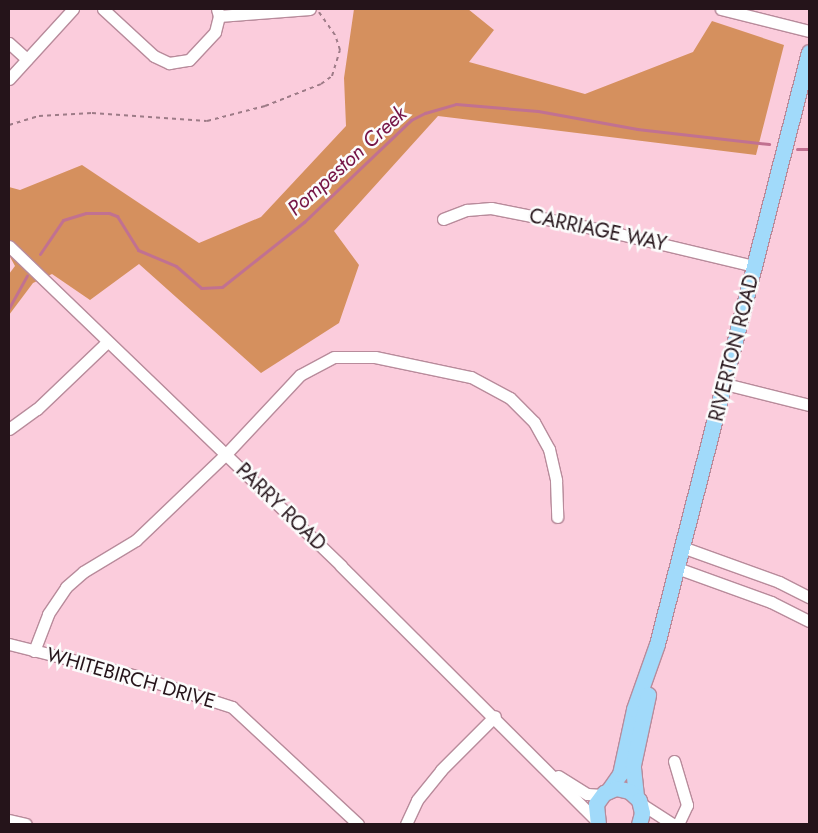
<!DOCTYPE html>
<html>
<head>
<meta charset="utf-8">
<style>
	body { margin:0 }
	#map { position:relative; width:818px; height:833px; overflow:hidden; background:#fbccdc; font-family:Jost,sans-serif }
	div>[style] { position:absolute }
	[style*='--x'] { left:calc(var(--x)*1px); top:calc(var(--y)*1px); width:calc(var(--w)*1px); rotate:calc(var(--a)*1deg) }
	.forest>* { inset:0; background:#d5905e }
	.stream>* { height:3px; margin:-1.5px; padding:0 1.5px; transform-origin:1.5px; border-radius:1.5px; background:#c17191 }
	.path>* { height:2px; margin-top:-1px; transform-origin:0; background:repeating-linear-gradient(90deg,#9d7b87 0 4px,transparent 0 8px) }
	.roads { filter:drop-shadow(1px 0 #b88b9b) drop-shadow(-1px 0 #b88b9b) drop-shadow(0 1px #b88b9b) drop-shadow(0 -1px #b88b9b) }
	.minor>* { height:11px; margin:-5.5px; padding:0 5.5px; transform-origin:5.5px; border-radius:5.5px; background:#fff }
	.major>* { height:15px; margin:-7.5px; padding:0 7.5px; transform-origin:7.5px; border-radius:7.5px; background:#a1dafa }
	span { translate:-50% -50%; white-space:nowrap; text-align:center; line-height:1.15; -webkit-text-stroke:5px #fcfcfc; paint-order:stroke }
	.street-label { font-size:20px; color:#25141a }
	.water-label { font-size:21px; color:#761546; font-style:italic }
	.frame { position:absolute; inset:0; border:10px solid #25141a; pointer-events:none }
</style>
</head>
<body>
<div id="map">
	<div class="forest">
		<div style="clip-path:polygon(354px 9px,468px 9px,494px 30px,469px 62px,585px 94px,693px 52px,712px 21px,784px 45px,756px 155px,438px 116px,334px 231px,359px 265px,339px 323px,261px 373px,139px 264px,90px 300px,52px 274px,33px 283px,9px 315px,9px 274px,15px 266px,9px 255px,9px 187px,20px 190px,82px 165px,199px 243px,261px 217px,346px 126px,344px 78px)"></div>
	</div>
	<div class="stream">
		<div style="--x:797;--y:149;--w:12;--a:0"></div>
		<div style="--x:40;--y:254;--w:41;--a:-55.9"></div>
		<div style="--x:63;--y:220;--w:24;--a:-17"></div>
		<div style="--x:86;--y:213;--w:23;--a:0"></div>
		<div style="--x:109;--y:213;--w:9;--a:21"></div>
		<div style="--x:117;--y:216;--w:40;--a:58"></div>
		<div style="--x:138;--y:250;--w:41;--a:22.8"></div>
		<div style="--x:176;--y:266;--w:33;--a:41"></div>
		<div style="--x:201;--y:288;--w:21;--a:-3"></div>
		<div style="--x:222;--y:287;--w:105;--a:-38.4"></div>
		<div style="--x:304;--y:222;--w:148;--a:-43.6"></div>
		<div style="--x:411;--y:120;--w:16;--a:-27"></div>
		<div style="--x:425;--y:113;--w:32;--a:-16"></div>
		<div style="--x:456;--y:104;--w:82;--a:4.9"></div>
		<div style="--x:538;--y:111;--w:101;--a:10.3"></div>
		<div style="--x:637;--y:129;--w:133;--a:6.5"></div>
		<div style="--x:9;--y:308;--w:37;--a:-61"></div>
	</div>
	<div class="path">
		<div style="--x:9;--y:125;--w:31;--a:-17"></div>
		<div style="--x:39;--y:116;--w:53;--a:-3.2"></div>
		<div style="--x:92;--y:113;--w:115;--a:4"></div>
		<div style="--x:207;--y:121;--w:60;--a:-14.5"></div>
		<div style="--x:265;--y:106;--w:60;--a:-21.4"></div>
		<div style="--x:321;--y:84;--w:14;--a:-36"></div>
		<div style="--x:332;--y:76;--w:27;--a:-73"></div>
		<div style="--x:340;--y:50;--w:16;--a:-108"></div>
		<div style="--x:335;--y:35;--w:28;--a:-125"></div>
	</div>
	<div class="roads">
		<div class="minor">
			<div style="--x:103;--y:9;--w:69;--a:42.7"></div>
			<div style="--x:154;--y:56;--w:17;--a:25"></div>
			<div style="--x:169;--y:63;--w:20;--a:-9"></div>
			<div style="--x:189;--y:60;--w:38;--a:-47"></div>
			<div style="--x:215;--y:32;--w:16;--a:-76"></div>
			<div style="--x:219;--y:16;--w:7;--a:-106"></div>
			<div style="--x:721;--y:9;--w:91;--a:14"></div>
			<div style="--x:219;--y:16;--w:91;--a:-4.4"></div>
			<div style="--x:9;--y:43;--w:24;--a:42"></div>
			<div style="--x:9;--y:79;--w:95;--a:-47.6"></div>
			<div style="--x:443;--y:219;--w:26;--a:-21"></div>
			<div style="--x:467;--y:210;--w:24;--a:-5"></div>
			<div style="--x:491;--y:208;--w:118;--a:11.2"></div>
			<div style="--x:607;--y:231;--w:151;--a:13.4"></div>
			<div style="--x:9;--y:246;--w:461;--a:43.9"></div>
			<div style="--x:341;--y:566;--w:360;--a:44.9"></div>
			<div style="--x:725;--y:384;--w:87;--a:14"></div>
			<div style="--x:9;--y:429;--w:34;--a:-36"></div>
			<div style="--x:37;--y:409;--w:97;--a:-43.7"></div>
			<div style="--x:682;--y:547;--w:103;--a:19.8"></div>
			<div style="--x:779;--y:582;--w:34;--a:27"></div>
			<div style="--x:677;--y:568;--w:100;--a:19.9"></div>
			<div style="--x:771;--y:602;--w:42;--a:26.6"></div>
			<div style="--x:9;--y:644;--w:131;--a:14.1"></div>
			<div style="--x:136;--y:676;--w:101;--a:17.9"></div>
			<div style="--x:232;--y:707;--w:172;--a:42.9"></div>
			<div style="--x:34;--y:651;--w:40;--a:-69"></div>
			<div style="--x:48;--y:614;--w:32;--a:-56"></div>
			<div style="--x:66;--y:587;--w:23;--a:-41"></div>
			<div style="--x:83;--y:572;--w:62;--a:-31.1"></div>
			<div style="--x:136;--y:540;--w:124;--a:-43.7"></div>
			<div style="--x:226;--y:454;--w:108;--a:-46.9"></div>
			<div style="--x:300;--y:375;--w:38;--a:-28"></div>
			<div style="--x:334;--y:357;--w:41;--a:0"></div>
			<div style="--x:375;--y:357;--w:98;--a:11.8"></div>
			<div style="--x:471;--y:377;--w:44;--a:28.3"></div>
			<div style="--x:510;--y:398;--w:34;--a:45"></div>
			<div style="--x:534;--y:422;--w:31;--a:61"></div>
			<div style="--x:549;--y:449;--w:32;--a:77"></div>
			<div style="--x:556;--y:480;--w:37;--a:88"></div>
			<div style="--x:674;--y:761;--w:46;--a:73.5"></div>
			<div style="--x:687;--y:805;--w:21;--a:115"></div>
			<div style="--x:558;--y:776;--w:34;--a:32"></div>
			<div style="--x:587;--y:794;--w:15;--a:4"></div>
			<div style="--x:640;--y:803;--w:38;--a:33"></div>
			<div style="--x:9;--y:820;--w:17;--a:13"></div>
			<div style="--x:406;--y:824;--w:26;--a:-65"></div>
			<div style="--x:417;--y:800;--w:38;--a:-51"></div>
			<div style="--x:441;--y:770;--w:76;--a:-45"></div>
		</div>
		<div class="major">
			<div style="--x:608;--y:791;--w:21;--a:-55"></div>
			<div style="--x:620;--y:774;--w:66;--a:-77.8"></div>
			<div style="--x:634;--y:709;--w:69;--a:-70.5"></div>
			<div style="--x:657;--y:644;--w:611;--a:-75.6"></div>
			<div style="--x:636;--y:796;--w:31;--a:-96"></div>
			<div style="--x:633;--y:765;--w:72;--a:-77.9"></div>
			<div style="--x:598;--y:824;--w:20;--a:-96"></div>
			<div style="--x:596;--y:804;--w:14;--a:-54"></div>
			<div style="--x:604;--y:793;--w:13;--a:-23"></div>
			<div style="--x:616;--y:788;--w:13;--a:13"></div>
			<div style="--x:629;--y:791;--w:13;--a:42"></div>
			<div style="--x:639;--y:800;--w:13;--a:77"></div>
			<div style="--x:642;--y:813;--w:11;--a:105"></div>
		</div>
	</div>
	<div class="street-label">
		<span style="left:598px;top:230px;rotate:12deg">CARRIAGE WAY</span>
		<span style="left:734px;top:348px;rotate:-76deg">RIVERTON ROAD</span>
		<span style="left:281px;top:507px;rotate:44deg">PARRY ROAD</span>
		<span style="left:131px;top:678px;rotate:16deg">WHITEBIRCH DRIVE</span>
	</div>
	<div class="water-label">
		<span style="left:347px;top:161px;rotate:-42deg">Pompeston Creek</span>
	</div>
	<div class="frame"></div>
</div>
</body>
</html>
